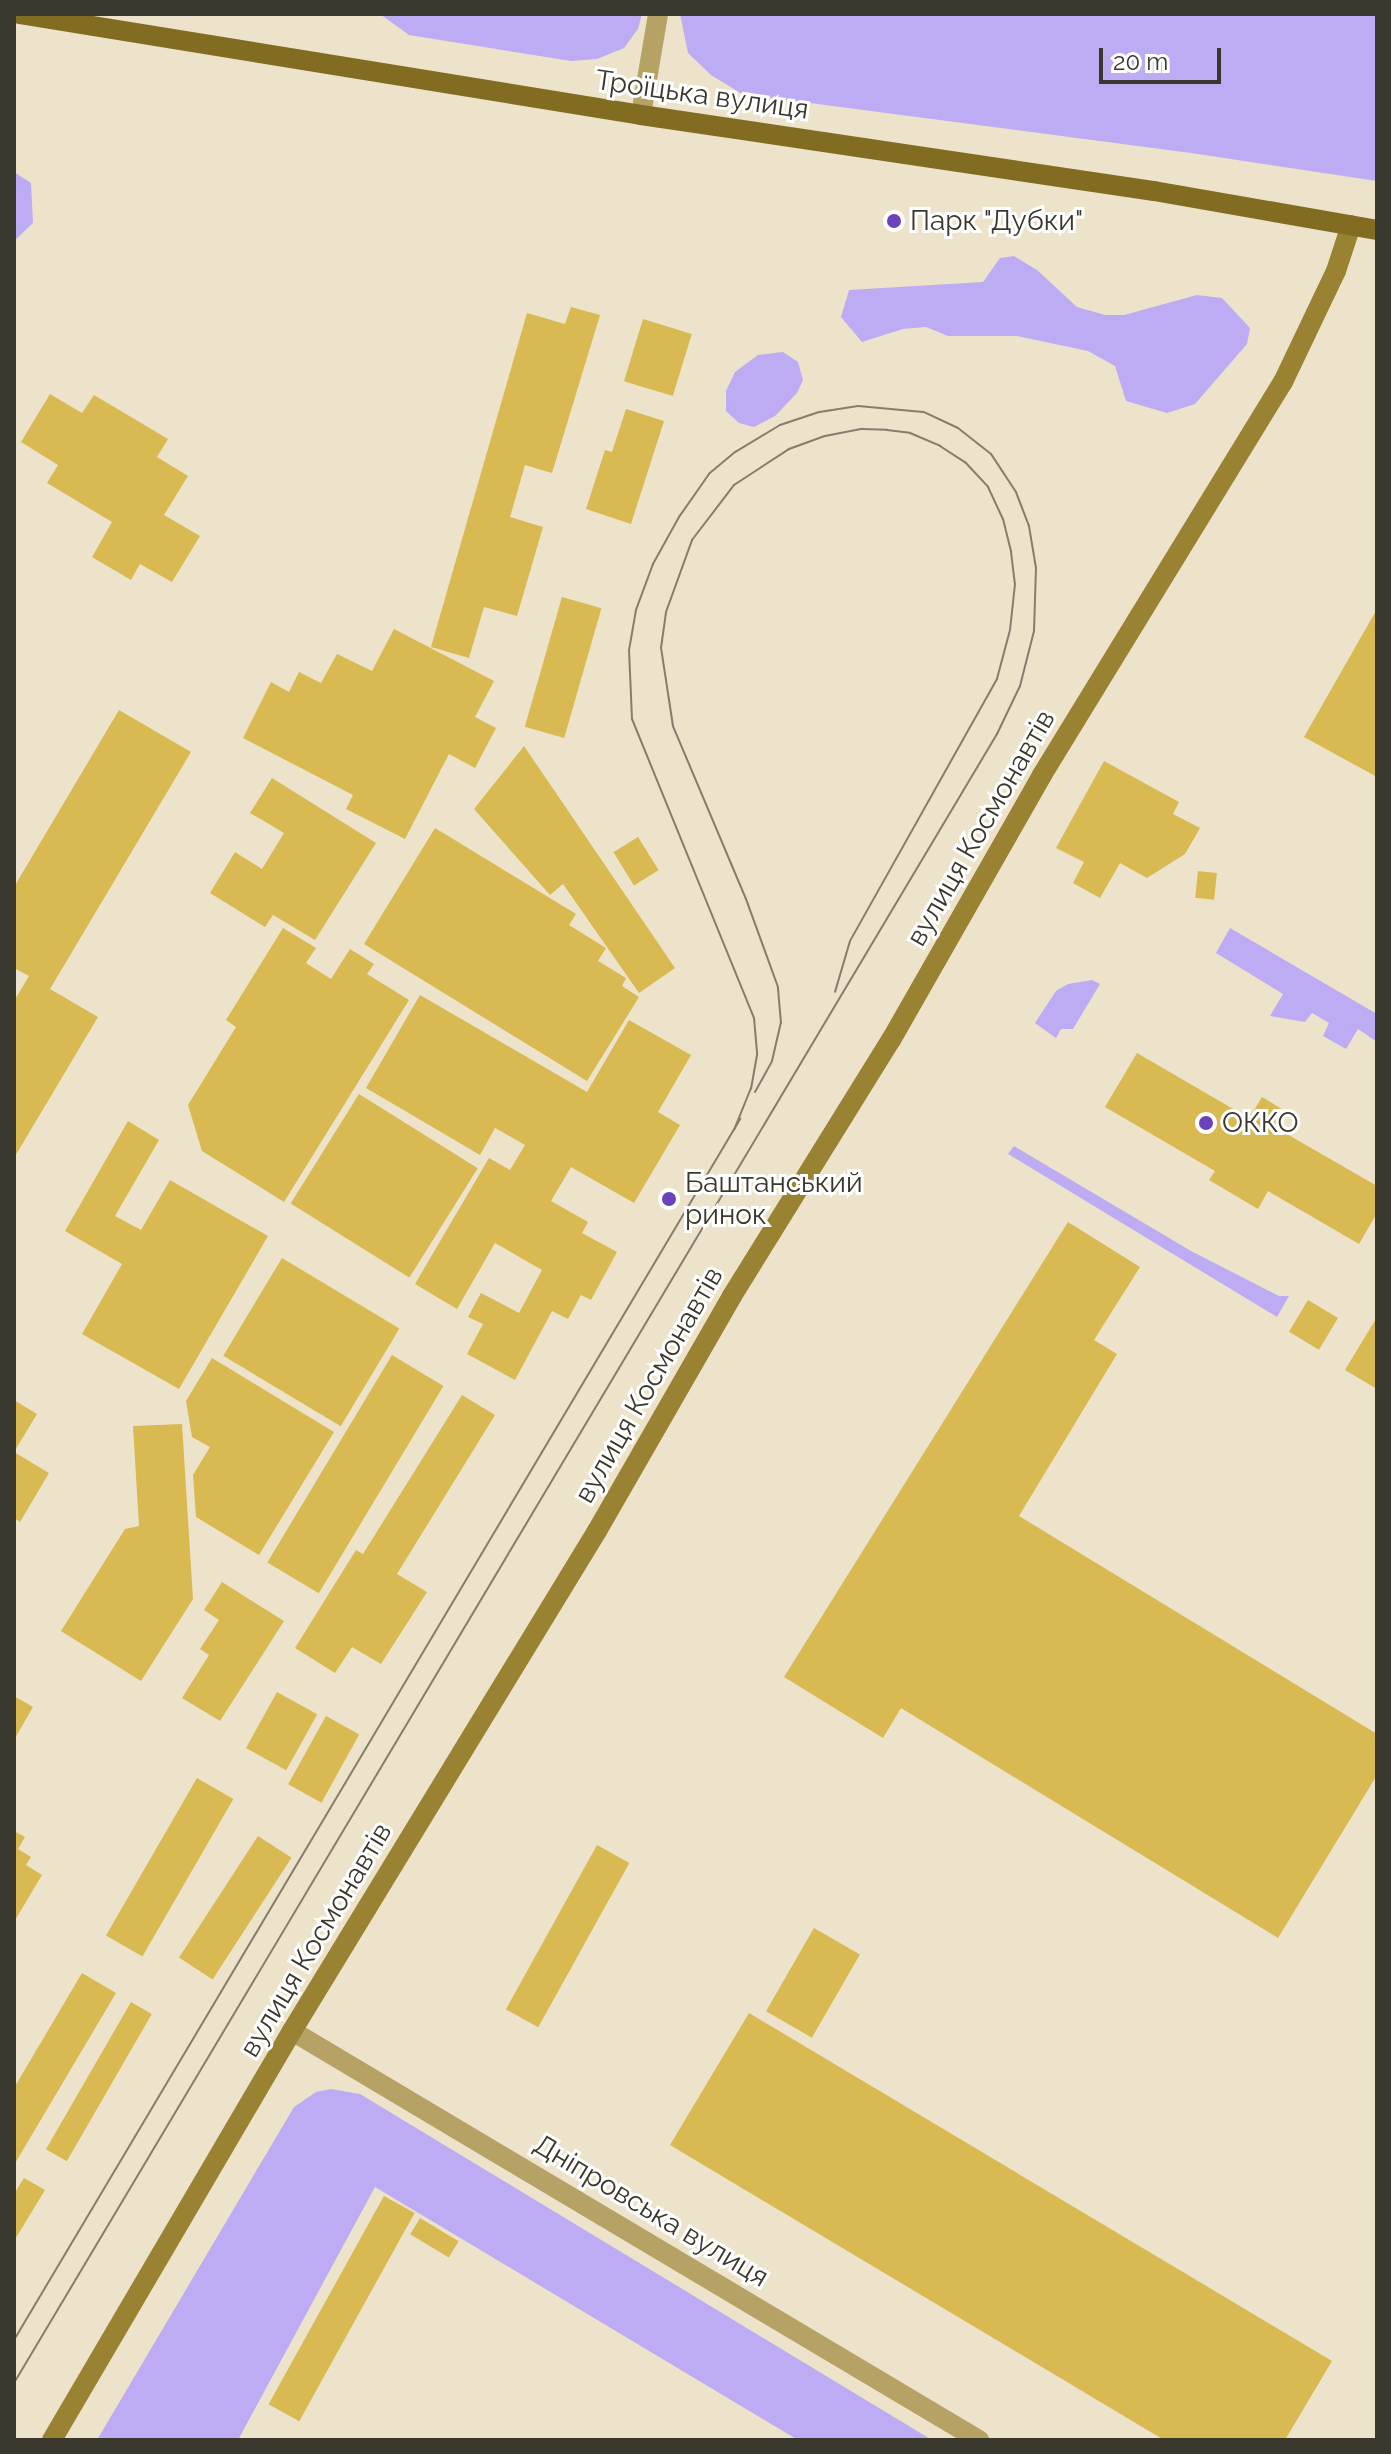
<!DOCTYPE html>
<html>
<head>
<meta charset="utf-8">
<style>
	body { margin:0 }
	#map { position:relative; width:1391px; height:2454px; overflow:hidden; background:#ece3ca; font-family:Raleway,sans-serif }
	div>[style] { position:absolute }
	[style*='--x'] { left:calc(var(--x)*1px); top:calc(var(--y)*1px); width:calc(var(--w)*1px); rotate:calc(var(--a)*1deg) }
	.green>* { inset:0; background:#bdacf3 }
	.building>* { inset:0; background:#d9b951; transform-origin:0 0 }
	.street>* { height:20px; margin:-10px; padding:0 10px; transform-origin:10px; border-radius:10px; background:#b6a264 }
	.secondary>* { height:20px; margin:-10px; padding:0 10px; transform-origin:10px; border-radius:10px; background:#9a8233 }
	.primary>* { height:20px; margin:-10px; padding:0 10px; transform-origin:10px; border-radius:10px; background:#826c21 }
	.tram>* { height:2px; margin:-1px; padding:0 1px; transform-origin:1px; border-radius:1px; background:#847e6e }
	.dots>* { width:22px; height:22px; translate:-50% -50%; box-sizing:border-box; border:4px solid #fff; border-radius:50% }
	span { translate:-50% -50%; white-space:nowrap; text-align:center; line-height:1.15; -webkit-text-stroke:6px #fff; paint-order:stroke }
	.street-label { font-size:28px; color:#3a372d }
	.poi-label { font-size:28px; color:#3a372d }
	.left { translate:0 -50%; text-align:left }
	.frame { position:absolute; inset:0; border:16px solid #3a372d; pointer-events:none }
	.scale { position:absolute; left:1099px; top:48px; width:122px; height:36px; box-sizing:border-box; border:4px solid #3a372d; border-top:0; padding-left:10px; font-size:24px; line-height:28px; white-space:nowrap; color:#3a372d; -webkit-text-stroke:6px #fff; paint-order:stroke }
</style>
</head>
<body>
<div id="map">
	<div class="green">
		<div style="clip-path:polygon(380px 14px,642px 14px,638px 29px,624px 48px,597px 59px,571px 61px,409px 35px)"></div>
		<div style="clip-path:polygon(680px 14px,1377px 14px,1377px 181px,1191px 153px,742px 94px,711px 75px,688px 53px)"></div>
		<div style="clip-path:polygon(14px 172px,31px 183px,33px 223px,14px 241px)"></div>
		<div style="clip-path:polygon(1014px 256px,1037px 270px,1077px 307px,1105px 315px,1124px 315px,1197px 295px,1222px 298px,1250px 328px,1247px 344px,1195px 404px,1167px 413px,1126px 401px,1115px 366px,1088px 351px,1017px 336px,948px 336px,926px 327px,903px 329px,862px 342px,841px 317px,849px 290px,983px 282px,1000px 258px)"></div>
		<div style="clip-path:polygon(783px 352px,798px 362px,803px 380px,797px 393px,775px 416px,754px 427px,739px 423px,726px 411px,726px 391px,735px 372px,758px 355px)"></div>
		<div style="clip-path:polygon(1230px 928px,1377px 1014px,1377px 1042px,1358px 1029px,1346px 1049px,1323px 1036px,1329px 1023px,1312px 1013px,1305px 1022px,1270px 1016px,1283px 994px,1216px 953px)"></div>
		<div style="clip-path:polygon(1092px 980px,1100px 984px,1073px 1029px,1061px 1029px,1056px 1038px,1035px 1023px,1056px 991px,1068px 984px)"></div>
		<div style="clip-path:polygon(1014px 1146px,1191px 1251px,1279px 1296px,1289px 1296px,1277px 1317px,1008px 1154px)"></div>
		<div style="clip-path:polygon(331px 2089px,360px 2094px,932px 2440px,798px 2440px,375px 2187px,238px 2440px,97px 2440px,294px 2107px,316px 2092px)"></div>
	</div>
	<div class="building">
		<div style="clip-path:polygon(571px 307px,600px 315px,552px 473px,525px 465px,510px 517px,543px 527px,517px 616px,484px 607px,469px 658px,431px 647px,527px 313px,565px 324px)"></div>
		<div style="left:643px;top:319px;width:51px;height:65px;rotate:17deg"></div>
		<div style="clip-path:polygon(50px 394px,82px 413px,94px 395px,168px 439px,157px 457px,188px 476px,164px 515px,200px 536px,172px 582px,140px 564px,131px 580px,92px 557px,112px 522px,47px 483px,58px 465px,21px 442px)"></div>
		<div style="clip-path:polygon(626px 409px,664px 421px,631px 524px,586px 509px,605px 450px,612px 452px)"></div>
		<div style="left:562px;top:597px;width:41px;height:135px;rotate:16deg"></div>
		<div style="clip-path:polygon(1377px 609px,1377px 777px,1304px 737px)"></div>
		<div style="clip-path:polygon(394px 629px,494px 681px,475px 717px,496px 728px,475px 768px,449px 754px,405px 839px,346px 809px,353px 795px,243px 738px,271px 682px,289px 692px,299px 672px,321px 683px,337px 654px,372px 671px)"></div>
		<div style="clip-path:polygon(119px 710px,191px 752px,50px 989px,98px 1017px,14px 1158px,14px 1001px,29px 976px,14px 968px,14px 887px)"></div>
		<div style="clip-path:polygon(524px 746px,675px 968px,639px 993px,563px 884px,550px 895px,474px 809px)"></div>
		<div style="clip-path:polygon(1104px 761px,1179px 802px,1173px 814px,1200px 828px,1185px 854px,1147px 878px,1120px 863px,1100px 898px,1073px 883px,1084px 862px,1056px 848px)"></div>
		<div style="clip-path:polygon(272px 778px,376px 843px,315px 940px,273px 915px,265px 927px,210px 893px,235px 852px,262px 869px,284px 833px,250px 813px)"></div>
		<div style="clip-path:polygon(435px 828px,576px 914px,569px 925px,606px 948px,598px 961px,626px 978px,622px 986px,639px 997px,587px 1081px,364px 944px)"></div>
		<div style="left:638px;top:837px;width:39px;height:29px;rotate:58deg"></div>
		<div style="left:1198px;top:871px;width:19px;height:27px;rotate:6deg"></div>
		<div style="clip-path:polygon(283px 928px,316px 948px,306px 963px,331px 979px,350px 949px,374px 964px,367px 974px,409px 1000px,284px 1202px,202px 1151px,188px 1105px,236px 1027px,226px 1020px)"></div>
		<div style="clip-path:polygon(420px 995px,587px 1092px,629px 1020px,691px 1055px,658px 1112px,680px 1125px,634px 1203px,571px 1167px,551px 1201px,588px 1222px,582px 1233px,617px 1252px,591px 1300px,581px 1295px,568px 1319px,552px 1311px,515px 1380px,467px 1354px,483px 1324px,468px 1317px,481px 1293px,519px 1313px,542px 1270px,495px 1243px,457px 1309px,415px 1284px,489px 1158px,510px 1170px,525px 1145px,495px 1128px,480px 1155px,366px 1088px)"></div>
		<div style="clip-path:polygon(1137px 1053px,1247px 1117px,1249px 1112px,1377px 1186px,1377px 1213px,1359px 1244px,1268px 1191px,1258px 1209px,1209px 1180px,1215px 1171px,1105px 1107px)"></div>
		<div style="left:359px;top:1094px;width:140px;height:129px;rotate:32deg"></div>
		<div style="left:1262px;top:1097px;width:26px;height:17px;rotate:31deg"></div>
		<div style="clip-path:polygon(128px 1121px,159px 1140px,115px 1216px,141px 1230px,170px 1180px,268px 1236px,179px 1389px,82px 1334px,122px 1264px,65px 1231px)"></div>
		<div style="clip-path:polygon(1068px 1222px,1140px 1267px,1094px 1340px,1117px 1354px,1019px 1516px,1377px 1734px,1377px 1775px,1278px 1938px,901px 1708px,883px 1738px,784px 1677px)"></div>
		<div style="left:282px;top:1258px;width:137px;height:114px;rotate:31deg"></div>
		<div style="left:1308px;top:1300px;width:35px;height:37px;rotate:31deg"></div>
		<div style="clip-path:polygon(1377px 1317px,1377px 1389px,1345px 1370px)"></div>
		<div style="left:392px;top:1355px;width:60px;height:242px;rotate:31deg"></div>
		<div style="clip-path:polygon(212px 1358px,334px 1432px,259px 1555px,196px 1517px,193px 1475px,210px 1447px,192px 1437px,186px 1401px)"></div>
		<div style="clip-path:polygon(462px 1395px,495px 1415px,397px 1574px,427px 1592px,381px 1664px,352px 1647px,335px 1673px,295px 1648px,356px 1550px,363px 1554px)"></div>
		<div style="clip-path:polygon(14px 1400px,37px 1414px,14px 1452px,49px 1473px,20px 1522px,14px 1518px)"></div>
		<div style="clip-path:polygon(182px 1424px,193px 1599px,141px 1681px,61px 1631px,125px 1529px,139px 1526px,133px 1426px)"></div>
		<div style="clip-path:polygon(222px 1582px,284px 1621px,220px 1721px,182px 1698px,209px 1655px,200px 1649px,219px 1620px,204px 1610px)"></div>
		<div style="left:277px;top:1692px;width:46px;height:64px;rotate:29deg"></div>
		<div style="clip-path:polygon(14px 1696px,33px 1707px,14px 1740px)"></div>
		<div style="left:326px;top:1716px;width:38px;height:78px;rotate:29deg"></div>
		<div style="left:197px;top:1778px;width:42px;height:182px;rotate:30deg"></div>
		<div style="clip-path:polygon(14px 1831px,25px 1837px,18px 1849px,31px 1857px,26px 1865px,42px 1875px,14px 1922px)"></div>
		<div style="left:258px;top:1836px;width:40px;height:145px;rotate:33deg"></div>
		<div style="left:597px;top:1845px;width:37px;height:188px;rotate:29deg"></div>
		<div style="left:814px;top:1928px;width:53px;height:96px;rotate:30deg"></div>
		<div style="clip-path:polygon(82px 1973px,116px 1993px,14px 2165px,14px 2088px)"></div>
		<div style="left:131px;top:2002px;width:24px;height:170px;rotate:30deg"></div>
		<div style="clip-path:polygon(749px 2013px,1332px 2361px,1285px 2440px,1164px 2440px,670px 2145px)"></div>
		<div style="clip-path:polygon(24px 2178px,45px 2190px,14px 2241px,14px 2194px)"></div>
		<div style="left:384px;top:2196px;width:35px;height:238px;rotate:29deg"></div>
		<div style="left:420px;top:2218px;width:45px;height:19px;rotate:31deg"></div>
	</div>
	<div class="street">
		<div style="--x:641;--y:115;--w:102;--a:-80.4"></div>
		<div style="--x:292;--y:2031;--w:800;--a:30.77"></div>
	</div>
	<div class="secondary">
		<div style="--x:52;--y:2440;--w:474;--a:-59.6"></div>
		<div style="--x:292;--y:2031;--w:586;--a:-58.62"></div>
		<div style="--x:597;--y:1531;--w:271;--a:-60.1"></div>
		<div style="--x:732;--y:1296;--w:301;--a:-58.2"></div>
		<div style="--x:891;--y:1040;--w:305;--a:-60.3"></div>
		<div style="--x:1042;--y:775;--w:461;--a:-58.5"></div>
		<div style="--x:1283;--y:382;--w:123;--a:-64.5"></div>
		<div style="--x:1336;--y:271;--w:48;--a:-71.9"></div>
	</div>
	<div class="primary">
		<div style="--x:19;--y:14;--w:630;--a:9.22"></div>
		<div style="--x:641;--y:115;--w:519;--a:8.43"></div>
		<div style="--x:1154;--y:191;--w:226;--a:9.9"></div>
	</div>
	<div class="tram">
		<div style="--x:755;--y:1092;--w:35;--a:-61"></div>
		<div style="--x:772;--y:1061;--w:39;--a:-77"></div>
		<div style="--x:781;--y:1023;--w:36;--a:-95"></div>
		<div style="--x:778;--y:987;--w:94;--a:-110"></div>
		<div style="--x:746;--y:899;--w:188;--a:-112.9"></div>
		<div style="--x:673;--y:726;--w:79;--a:-98.7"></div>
		<div style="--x:661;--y:648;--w:36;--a:-82"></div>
		<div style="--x:666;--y:612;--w:77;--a:-70.1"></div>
		<div style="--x:692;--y:540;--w:69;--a:-52.6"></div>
		<div style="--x:734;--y:485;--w:66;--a:-33.2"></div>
		<div style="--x:789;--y:449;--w:38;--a:-20"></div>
		<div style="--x:825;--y:436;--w:38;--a:-11"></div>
		<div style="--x:862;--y:429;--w:25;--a:2"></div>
		<div style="--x:887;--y:430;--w:23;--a:7"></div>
		<div style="--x:910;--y:433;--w:33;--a:23"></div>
		<div style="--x:940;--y:446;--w:30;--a:33"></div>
		<div style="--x:965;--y:462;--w:34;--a:47"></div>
		<div style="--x:988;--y:487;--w:35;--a:65"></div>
		<div style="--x:1003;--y:519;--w:34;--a:76"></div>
		<div style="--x:1011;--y:552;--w:32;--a:83"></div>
		<div style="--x:1015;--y:584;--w:46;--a:96.2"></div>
		<div style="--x:1010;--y:630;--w:51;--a:104.9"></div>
		<div style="--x:997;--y:679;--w:300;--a:119.3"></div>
		<div style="--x:850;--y:941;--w:53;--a:106.4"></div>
		<div style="--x:14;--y:2340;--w:1421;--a:-59.26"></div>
		<div style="--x:14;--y:2383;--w:1920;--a:-59.2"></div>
		<div style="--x:997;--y:734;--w:53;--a:-64.4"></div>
		<div style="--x:1020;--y:686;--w:57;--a:-75.7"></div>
		<div style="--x:1034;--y:631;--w:63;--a:-88.2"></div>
		<div style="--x:1036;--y:568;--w:43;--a:-99.5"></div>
		<div style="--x:1029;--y:526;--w:36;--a:-111"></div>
		<div style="--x:1016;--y:492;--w:45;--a:-123.3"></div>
		<div style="--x:991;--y:454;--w:42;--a:-141.8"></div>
		<div style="--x:958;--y:428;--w:38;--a:-155"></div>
		<div style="--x:923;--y:412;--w:65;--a:-174.7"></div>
		<div style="--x:858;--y:406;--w:39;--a:171"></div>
		<div style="--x:819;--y:412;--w:41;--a:161.6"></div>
		<div style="--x:780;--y:425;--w:52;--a:149"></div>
		<div style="--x:735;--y:452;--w:34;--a:140"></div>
		<div style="--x:709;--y:474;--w:52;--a:124.9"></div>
		<div style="--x:679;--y:517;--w:54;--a:119"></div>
		<div style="--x:653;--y:564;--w:49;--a:110.3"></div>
		<div style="--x:636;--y:610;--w:41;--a:99.9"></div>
		<div style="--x:629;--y:650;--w:69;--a:87.5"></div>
		<div style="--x:632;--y:719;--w:323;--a:67.8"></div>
		<div style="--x:754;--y:1018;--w:37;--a:85"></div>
		<div style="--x:757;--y:1055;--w:34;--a:100"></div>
		<div style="--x:751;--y:1088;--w:45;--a:112"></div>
	</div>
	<div class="dots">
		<div style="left:894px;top:221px;background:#6b42ba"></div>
		<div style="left:1206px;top:1123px;background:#6b42ba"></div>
		<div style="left:669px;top:1199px;background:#6b42ba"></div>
	</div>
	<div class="street-label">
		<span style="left:702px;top:95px;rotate:8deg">Троїцька вулиця</span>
		<span style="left:981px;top:828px;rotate:-60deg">вулиця Космонавтів</span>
		<span style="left:649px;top:1385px;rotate:-60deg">вулиця Космонавтів</span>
		<span style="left:316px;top:1940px;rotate:-59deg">вулиця Космонавтів</span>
		<span style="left:651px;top:2211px;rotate:31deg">Дніпровська вулиця</span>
	</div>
	<div class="poi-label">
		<span class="left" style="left:910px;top:221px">Парк "Дубки"</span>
		<span class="left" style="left:1222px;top:1123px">ОККО</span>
		<span class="left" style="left:685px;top:1199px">Баштанський<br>ринок</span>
	</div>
	<div class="frame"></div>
	<div class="scale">20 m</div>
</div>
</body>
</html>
